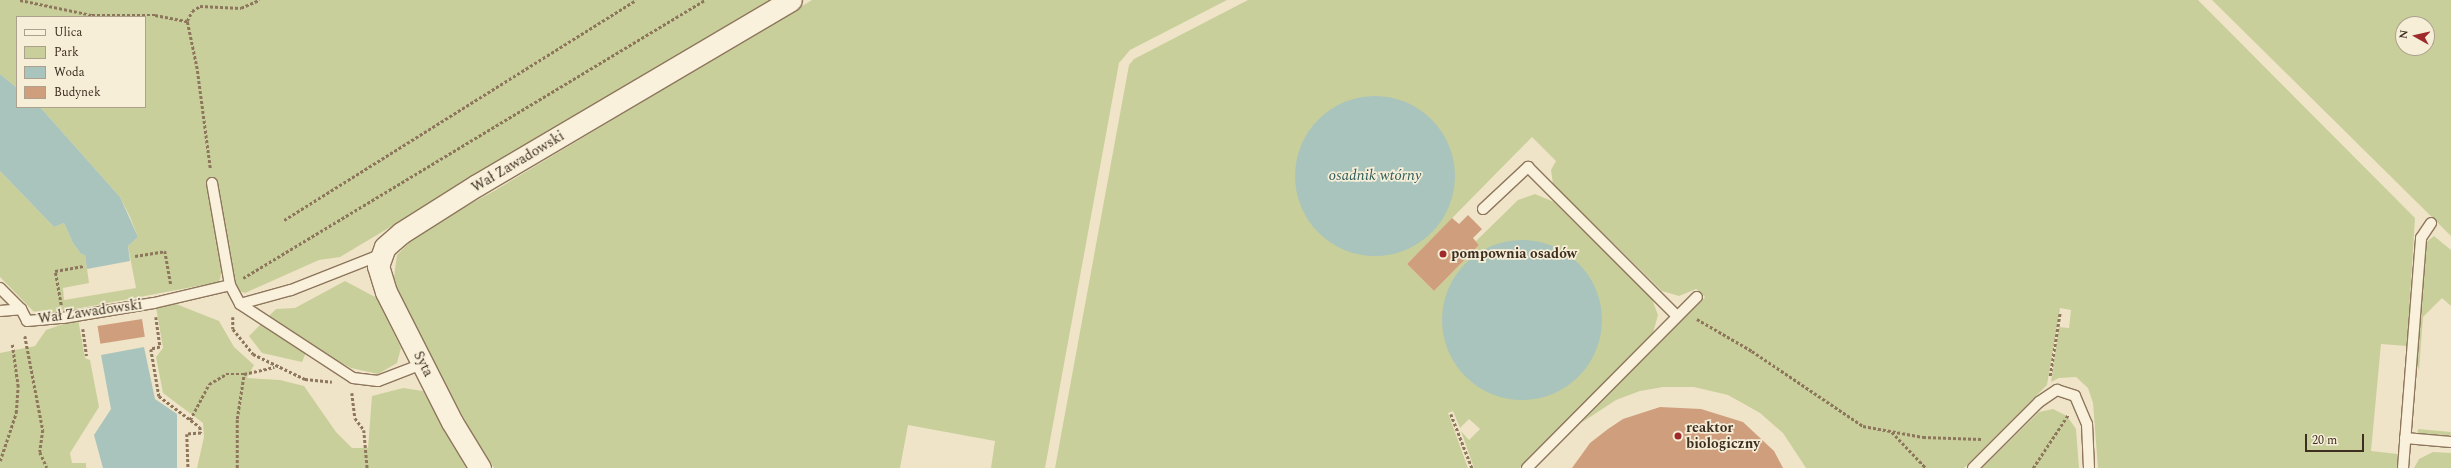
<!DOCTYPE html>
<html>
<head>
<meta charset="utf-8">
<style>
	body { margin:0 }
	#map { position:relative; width:2451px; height:468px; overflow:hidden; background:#f0e4c8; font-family:Spectral,serif }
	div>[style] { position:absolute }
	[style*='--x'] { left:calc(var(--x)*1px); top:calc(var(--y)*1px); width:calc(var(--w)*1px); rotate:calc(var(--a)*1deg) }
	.green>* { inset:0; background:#c9cf9b; transform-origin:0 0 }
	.water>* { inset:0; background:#a9c4bc }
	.round { border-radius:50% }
	.building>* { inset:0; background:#cf9f7d; transform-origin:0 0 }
	.path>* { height:2.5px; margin-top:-1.25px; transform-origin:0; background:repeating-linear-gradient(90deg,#8d765c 0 3px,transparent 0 5px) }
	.roads { filter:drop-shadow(1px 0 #8d765c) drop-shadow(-1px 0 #8d765c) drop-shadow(0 1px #8d765c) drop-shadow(0 -1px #8d765c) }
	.lane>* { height:10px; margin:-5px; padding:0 5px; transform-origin:5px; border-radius:5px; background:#faf1dc }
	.street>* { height:21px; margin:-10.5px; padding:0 10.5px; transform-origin:10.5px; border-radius:10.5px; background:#faf1dc }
	.dots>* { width:11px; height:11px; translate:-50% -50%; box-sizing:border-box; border:2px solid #f7eed8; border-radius:50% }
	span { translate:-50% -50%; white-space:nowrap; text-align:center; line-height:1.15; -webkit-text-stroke:3.5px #f7eed8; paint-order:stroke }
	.street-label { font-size:14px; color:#3d2e20 }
	.poi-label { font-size:14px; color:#3d2e20; font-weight:700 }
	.left { translate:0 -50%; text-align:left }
	.water-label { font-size:15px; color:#2f5d5a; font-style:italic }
	.legend { position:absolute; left:16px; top:16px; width:130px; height:92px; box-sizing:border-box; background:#f7eed8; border:1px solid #ada18e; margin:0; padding:5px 7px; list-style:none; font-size:12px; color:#3d2e20 }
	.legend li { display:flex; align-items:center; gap:8px; height:20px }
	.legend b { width:20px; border:1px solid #ada18e }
	.north { position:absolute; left:2395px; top:16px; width:40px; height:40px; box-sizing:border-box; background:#f7eed8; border:1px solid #ada18e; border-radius:50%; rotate:278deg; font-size:11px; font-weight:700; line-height:16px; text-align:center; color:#3d2e20 }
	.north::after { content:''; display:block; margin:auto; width:14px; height:18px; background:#9e2a2b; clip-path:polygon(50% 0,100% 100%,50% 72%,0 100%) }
	.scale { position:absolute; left:2305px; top:434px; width:59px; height:18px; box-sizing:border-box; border:2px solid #3d2e20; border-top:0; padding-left:5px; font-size:12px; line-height:14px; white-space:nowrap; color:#3d2e20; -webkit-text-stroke:3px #f7eed8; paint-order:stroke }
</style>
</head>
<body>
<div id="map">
	<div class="green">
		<div style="clip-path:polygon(0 0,772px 0,340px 257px,319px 260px,245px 293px,239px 291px,233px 278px,215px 178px,209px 195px,222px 271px,219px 282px,44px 315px,33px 311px,0 277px,0 171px,54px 227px,64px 223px,73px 243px,81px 254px,85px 255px,89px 283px,63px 288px,64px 300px,136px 288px,128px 246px,138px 237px,130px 217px,120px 197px,40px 107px,145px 107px,145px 17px,17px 17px,17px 88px,0 74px)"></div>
		<div style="clip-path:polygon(812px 0,1227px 0,1130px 50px,1119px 63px,1045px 468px,991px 468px,995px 441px,908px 425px,900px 468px,494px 468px,469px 428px,393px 284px,397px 255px,422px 230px,494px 191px)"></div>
		<div style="clip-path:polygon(1248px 0,2198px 0,2415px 218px,2407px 346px,2381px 344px,2371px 451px,2398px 454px,2397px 468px,2098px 468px,2093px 403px,2088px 388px,2076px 377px,2059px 378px,2051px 382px,2059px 327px,2069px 328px,2071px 310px,2060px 308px,2047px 385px,1964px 468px,1806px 468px,1783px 433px,1760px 413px,1728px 395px,1694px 387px,1663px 387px,1640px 391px,1616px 400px,1581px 423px,1705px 297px,1696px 289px,1679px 296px,1662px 291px,1553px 184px,1551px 170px,1556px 161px,1532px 137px,1407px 264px,1434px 291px,1479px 245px,1476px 241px,1518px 200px,1535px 194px,1554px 202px,1652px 299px,1658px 315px,1653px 333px,1520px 468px,1474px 468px,1461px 431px,1469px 440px,1480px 429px,1469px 419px,1460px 428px,1453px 411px,1448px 413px,1468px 468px,1055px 468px,1129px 65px,1134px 59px)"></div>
		<div style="clip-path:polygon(evenodd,2212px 0,2451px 0,2451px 236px,2212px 0,2403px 24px,2427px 24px,2427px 48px,2403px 48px,2403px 24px)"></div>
		<div style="clip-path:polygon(2434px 236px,2451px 250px,2451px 306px,2442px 298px,2423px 317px,2419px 370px,2415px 362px,2425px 243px)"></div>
		<div style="clip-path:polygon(345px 281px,377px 298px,401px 348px,397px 363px,378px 374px,351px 368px,309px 345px,302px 362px,262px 353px,249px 336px,276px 309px,295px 308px)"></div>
		<div style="clip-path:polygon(176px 304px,219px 321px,234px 347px,254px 365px,247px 378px,280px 380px,304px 386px,336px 432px,352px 448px,368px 448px,372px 396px,403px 388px,423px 391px,466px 468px,197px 468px,204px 437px,203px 423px,163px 393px,156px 357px,163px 348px,156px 307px)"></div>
		<div style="clip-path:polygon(78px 319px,85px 358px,90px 360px,99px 407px,70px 453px,72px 463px,86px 463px,86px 468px,0 468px,0 353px,35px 346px,46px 330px)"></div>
		<div style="clip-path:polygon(2053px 409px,2067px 416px,2076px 429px,2079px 468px,1982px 468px,2039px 412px)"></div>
		<div style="left:2418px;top:429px;width:33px;height:4px;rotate:5deg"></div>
		<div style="clip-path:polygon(2433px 452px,2451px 453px,2451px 468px,2414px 468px,2419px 459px)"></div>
	</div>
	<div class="water">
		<div style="clip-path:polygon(0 74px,17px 88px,17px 107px,40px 107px,120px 197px,138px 237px,128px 246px,130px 261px,87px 269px,85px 255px,81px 254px,73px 243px,64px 223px,54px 227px,0 171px)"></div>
		<div class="round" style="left:1295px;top:96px;width:160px;height:160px"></div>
		<div class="round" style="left:1442px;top:240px;width:160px;height:160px"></div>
		<div style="clip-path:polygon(144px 347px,155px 399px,177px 414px,177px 468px,103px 468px,94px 435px,111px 409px,101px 355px)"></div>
	</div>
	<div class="building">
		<div style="clip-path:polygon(1468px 215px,1482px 229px,1473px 238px,1479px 245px,1434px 291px,1407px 264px,1452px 218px,1459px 224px)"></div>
		<div style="left:142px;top:319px;width:18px;height:45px;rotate:81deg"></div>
		<div style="clip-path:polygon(1660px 407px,1701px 409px,1743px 422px,1774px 451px,1783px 468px,1572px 468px,1590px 443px,1608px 429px,1623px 419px)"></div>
	</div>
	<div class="path">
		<div style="--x:20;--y:0;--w:74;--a:11.8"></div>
		<div style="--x:92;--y:15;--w:63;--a:0"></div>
		<div style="--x:155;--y:15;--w:33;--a:11"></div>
		<div style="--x:210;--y:168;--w:100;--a:-97.5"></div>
		<div style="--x:197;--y:69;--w:49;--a:-101.8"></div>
		<div style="--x:187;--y:21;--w:11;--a:-63"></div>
		<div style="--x:192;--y:11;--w:9;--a:-32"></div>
		<div style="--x:200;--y:6;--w:41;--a:2.8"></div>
		<div style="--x:241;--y:8;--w:20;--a:-24"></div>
		<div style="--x:284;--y:220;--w:415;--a:-32"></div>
		<div style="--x:135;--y:256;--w:30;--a:-9"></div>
		<div style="--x:165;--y:251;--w:34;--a:80"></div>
		<div style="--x:243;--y:278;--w:539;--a:-31.04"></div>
		<div style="--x:61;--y:305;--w:35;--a:-100"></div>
		<div style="--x:55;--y:271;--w:29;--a:-10"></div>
		<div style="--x:156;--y:317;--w:30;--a:82"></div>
		<div style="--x:160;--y:347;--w:9;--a:167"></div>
		<div style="--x:151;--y:349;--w:48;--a:80.3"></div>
		<div style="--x:159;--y:396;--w:51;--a:37.1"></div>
		<div style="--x:200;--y:427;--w:6;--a:81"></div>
		<div style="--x:201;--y:433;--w:14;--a:176"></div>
		<div style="--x:187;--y:434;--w:34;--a:88"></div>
		<div style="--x:233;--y:317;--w:12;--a:90"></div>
		<div style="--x:233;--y:329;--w:32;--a:51"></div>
		<div style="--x:253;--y:354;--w:58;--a:25.7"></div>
		<div style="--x:305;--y:379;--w:27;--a:6"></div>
		<div style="--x:1697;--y:319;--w:64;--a:30.2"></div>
		<div style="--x:1752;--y:351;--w:134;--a:34"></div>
		<div style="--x:1863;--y:426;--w:61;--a:10.4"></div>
		<div style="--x:1923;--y:437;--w:58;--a:2"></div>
		<div style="--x:83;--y:329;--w:27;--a:82"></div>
		<div style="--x:25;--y:336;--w:96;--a:79.2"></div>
		<div style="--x:43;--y:430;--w:22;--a:98"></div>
		<div style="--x:40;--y:452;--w:17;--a:66"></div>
		<div style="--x:2050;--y:376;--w:65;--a:-81.1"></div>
		<div style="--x:352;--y:393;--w:25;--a:83"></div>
		<div style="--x:355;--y:418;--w:15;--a:53"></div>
		<div style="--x:364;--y:430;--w:38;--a:85"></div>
		<div style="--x:1451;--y:414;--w:58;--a:68.7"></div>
		<div style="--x:190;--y:420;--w:41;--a:-62.2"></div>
		<div style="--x:209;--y:384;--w:20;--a:-30"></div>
		<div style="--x:226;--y:374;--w:18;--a:0"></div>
		<div style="--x:244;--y:374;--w:31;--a:-13"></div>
		<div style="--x:1892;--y:432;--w:50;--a:46.6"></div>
		<div style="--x:0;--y:461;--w:51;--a:-71.6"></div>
		<div style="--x:16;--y:413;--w:26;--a:-86"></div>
		<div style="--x:18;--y:387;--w:43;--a:-97.9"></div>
		<div style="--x:237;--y:468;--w:49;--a:-90"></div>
		<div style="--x:237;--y:419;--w:46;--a:-81.2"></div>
		<div style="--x:2033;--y:468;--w:64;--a:-56.6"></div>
	</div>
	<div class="roads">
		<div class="lane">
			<div style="--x:212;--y:183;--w:104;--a:80"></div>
			<div style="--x:230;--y:285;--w:21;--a:62"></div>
			<div style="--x:240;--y:304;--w:135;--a:33.2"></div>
			<div style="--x:353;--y:378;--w:25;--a:7"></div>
			<div style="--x:378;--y:381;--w:47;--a:-21.1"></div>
			<div style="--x:1483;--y:209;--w:62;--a:-43"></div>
			<div style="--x:1528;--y:167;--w:211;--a:45"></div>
			<div style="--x:0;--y:288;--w:30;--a:45"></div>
			<div style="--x:21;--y:309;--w:13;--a:63"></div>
			<div style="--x:27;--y:321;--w:36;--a:-5"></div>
			<div style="--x:63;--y:318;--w:92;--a:-9.4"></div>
			<div style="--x:154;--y:303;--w:78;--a:-13.3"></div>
			<div style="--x:240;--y:304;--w:53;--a:-15.4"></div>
			<div style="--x:291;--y:290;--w:96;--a:-21.5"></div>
			<div style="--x:0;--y:311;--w:21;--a:-5"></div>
			<div style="--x:2405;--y:438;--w:46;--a:5"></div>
			<div style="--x:1527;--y:468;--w:241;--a:-45.2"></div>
			<div style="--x:1973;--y:468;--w:93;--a:-45"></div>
			<div style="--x:2039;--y:402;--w:22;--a:-34"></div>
			<div style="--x:2057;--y:390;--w:19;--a:18"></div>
			<div style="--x:2075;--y:396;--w:30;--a:67"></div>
			<div style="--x:2087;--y:424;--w:44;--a:87.4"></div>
			<div style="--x:2403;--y:468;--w:231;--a:-85.5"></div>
			<div style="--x:2421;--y:238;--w:18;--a:-56"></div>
		</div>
		<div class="street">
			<div style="--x:480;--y:468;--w:54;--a:-121.3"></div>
			<div style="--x:452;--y:422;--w:146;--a:-116.9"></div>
			<div style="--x:386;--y:292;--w:27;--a:-107"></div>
			<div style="--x:378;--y:266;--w:20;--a:-70"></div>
			<div style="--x:385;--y:247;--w:21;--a:-41"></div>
			<div style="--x:401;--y:233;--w:90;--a:-32.3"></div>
			<div style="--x:477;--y:185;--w:364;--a:-30.5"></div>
		</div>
	</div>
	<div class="dots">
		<div style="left:1443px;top:254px;background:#9e2a2b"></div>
		<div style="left:1678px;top:436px;background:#9e2a2b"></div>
	</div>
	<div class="street-label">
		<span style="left:518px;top:162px;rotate:-31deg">Wał Zawadowski</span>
		<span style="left:90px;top:312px;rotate:-8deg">Wał Zawadowski</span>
		<span style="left:423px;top:364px;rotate:63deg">Syta</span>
	</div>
	<div class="poi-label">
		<span class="left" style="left:1451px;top:254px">pompownia osadów</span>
		<span class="left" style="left:1686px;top:436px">reaktor<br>biologiczny</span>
	</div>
	<div class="water-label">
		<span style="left:1375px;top:176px">osadnik wtórny</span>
	</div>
	<ul class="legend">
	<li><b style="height:5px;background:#faf1dc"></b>Ulica</li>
	<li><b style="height:11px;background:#c9cf9b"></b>Park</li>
	<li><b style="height:11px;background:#a9c4bc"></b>Woda</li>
	<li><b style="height:11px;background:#cf9f7d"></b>Budynek</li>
	</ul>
	<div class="north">N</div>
	<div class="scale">20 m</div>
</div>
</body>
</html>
